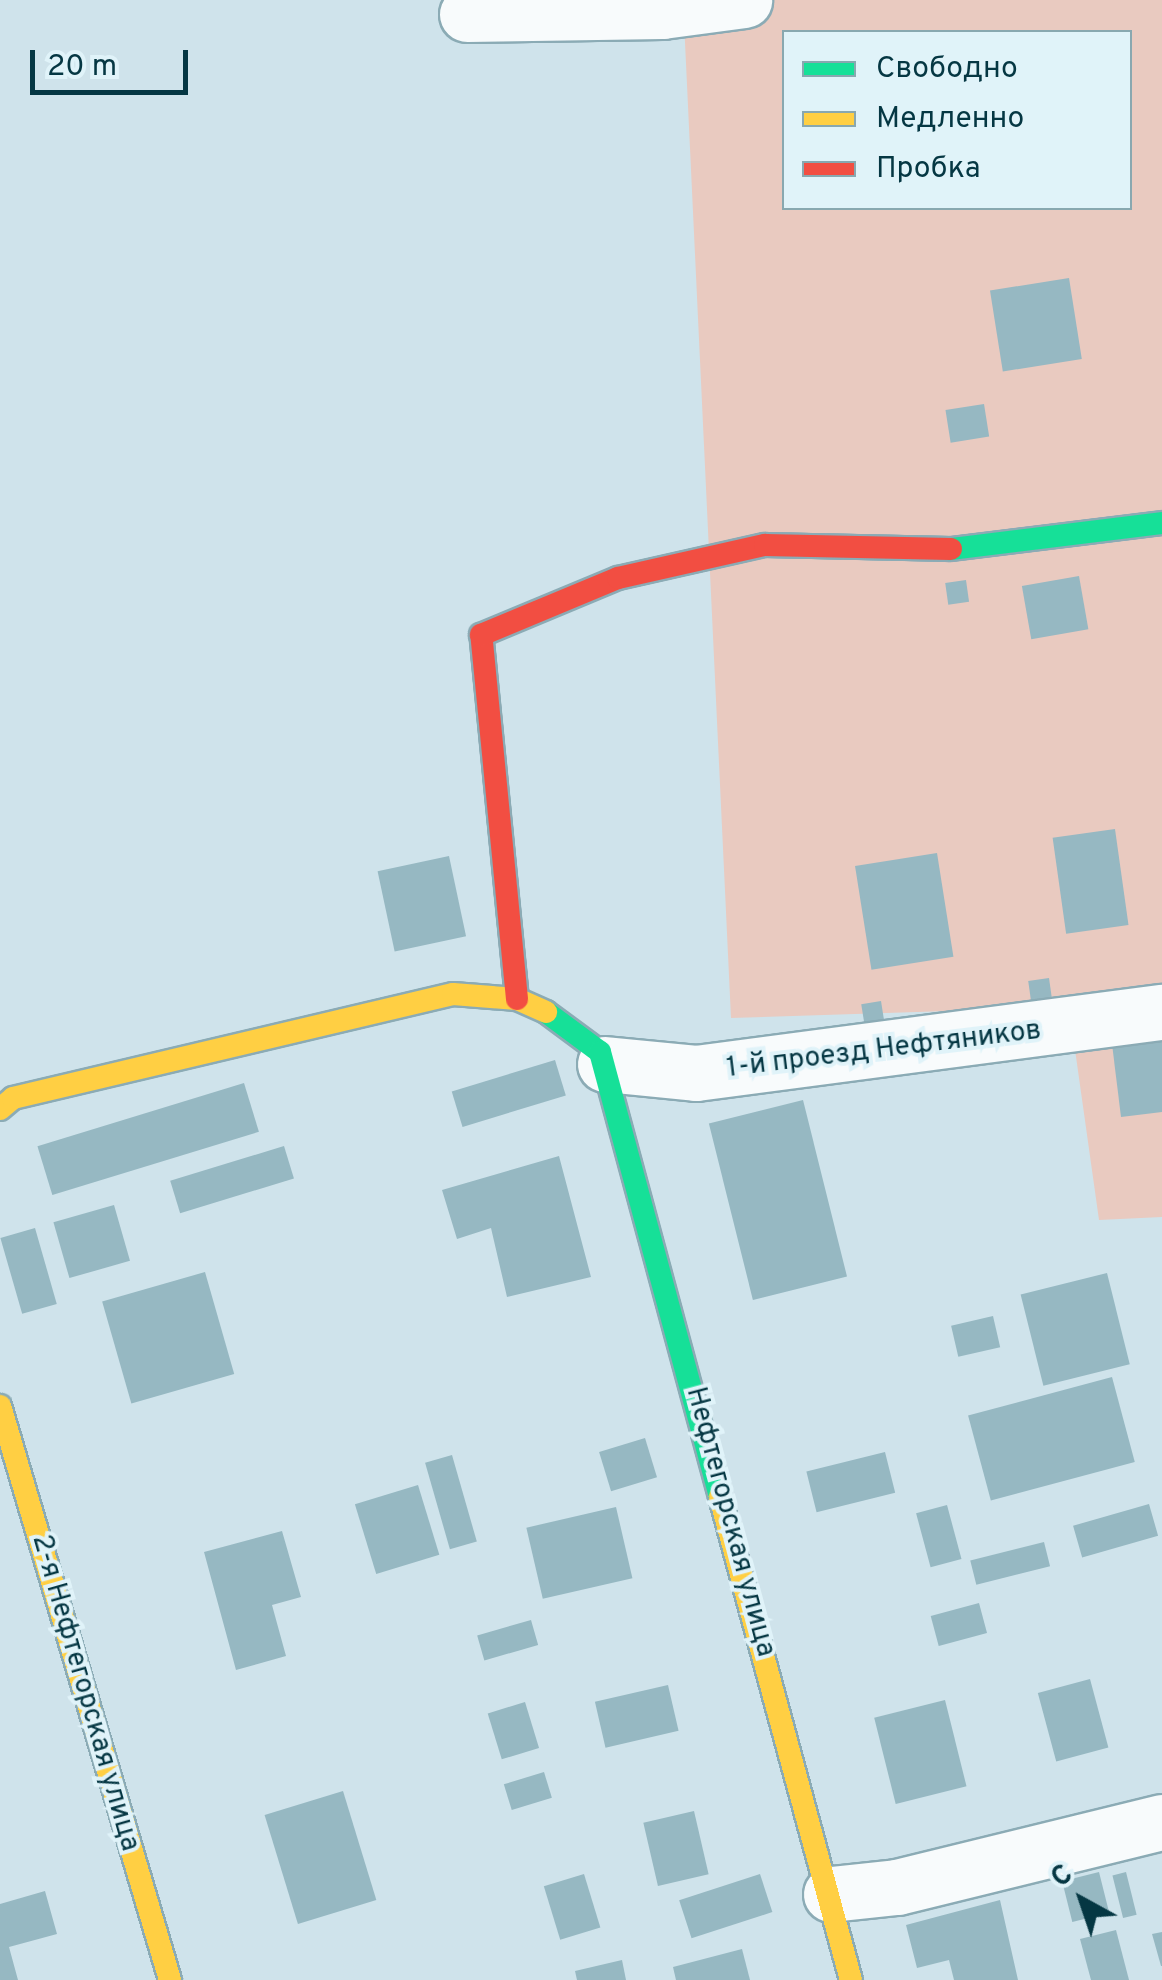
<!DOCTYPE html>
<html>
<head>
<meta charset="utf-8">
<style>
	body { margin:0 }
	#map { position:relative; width:1162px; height:1980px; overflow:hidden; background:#cfe3eb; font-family:Overpass,sans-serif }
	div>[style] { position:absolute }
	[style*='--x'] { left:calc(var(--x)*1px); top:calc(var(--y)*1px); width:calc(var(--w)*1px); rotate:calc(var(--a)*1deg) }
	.green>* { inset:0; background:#e9cac0 }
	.building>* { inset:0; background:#96b8c2; transform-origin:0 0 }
	.roads { filter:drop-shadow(2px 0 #8babb5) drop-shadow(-2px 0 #8babb5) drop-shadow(0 2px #8babb5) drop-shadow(0 -2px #8babb5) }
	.street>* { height:55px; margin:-27.5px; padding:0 27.5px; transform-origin:27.5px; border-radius:27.5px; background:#f8fbfc }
	.fast>* { height:22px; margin:-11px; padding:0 11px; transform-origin:11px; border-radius:11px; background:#16e098 }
	.slow>* { height:22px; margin:-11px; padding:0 11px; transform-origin:11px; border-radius:11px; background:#ffcf43 }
	.jam>* { height:22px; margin:-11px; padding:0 11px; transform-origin:11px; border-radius:11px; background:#f24e42 }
	span { translate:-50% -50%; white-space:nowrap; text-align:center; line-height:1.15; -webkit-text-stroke:8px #e0f3f9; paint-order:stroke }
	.street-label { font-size:28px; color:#053743 }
	.legend { position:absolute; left:782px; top:30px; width:350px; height:180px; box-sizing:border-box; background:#e0f3f9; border:2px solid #88a8b0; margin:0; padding:12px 18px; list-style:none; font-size:30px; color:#053743 }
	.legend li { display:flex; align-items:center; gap:20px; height:50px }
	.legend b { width:50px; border:2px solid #88a8b0 }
	.north { position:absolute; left:1032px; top:1850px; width:100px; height:100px; -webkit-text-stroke:8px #e0f3f9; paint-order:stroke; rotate:320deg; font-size:28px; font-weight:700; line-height:40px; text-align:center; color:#053743 }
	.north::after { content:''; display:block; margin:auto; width:35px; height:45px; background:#053743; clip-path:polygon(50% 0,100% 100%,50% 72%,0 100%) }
	.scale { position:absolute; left:30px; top:50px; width:158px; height:45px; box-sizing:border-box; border:5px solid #053743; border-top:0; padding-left:12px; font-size:30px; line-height:35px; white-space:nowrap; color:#053743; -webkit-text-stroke:8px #e0f3f9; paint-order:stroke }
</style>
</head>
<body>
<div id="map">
	<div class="green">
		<div style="clip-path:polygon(evenodd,683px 0,1162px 0,1162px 1217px,1099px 1220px,1069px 1007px,731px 1018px,683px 0,784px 32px,1130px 32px,1130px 208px,784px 208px,784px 32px)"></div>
	</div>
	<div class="building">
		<div style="left:1069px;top:278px;width:82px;height:80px;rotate:81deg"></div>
		<div style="left:984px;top:404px;width:33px;height:39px;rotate:81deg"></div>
		<div style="left:1079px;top:576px;width:54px;height:58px;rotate:80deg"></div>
		<div style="left:966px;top:580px;width:22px;height:21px;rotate:82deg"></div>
		<div style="left:1115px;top:829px;width:97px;height:63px;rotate:82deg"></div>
		<div style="left:937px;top:853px;width:105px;height:83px;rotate:81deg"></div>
		<div style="left:449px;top:856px;width:82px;height:73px;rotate:78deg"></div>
		<div style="left:1049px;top:978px;width:21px;height:21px;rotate:82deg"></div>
		<div style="left:881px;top:1001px;width:31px;height:20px;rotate:81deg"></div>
		<div style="clip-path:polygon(1162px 1038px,1162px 1112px,1121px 1117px,1112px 1044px)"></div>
		<div style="left:555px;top:1060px;width:37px;height:108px;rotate:73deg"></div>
		<div style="left:244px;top:1083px;width:51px;height:216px;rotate:73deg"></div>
		<div style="left:803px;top:1100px;width:182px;height:97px;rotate:76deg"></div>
		<div style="left:284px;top:1146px;width:34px;height:119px;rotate:73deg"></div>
		<div style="clip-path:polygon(559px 1156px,591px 1277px,507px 1297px,491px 1228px,457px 1239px,442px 1190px)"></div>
		<div style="left:114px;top:1205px;width:58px;height:63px;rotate:74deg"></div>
		<div style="left:35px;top:1228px;width:79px;height:36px;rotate:74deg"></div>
		<div style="left:205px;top:1272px;width:106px;height:107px;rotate:74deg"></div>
		<div style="left:1107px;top:1273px;width:94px;height:89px;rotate:76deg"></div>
		<div style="left:993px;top:1316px;width:32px;height:43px;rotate:77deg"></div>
		<div style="left:1112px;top:1377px;width:88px;height:149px;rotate:75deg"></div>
		<div style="left:645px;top:1438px;width:41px;height:48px;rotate:73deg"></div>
		<div style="left:885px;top:1452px;width:42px;height:81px;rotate:76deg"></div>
		<div style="left:452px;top:1455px;width:90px;height:28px;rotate:74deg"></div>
		<div style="left:418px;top:1485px;width:73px;height:66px;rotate:73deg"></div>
		<div style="left:1149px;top:1504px;width:33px;height:79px;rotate:74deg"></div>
		<div style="left:947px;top:1505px;width:56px;height:32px;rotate:75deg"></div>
		<div style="left:616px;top:1507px;width:73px;height:92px;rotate:77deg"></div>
		<div style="clip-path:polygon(282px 1531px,301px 1597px,272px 1605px,286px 1656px,236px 1670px,204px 1552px)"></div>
		<div style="left:1044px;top:1542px;width:25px;height:76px;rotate:76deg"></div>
		<div style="left:979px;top:1603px;width:31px;height:50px;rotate:75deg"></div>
		<div style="left:531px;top:1620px;width:26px;height:56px;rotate:74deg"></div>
		<div style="left:1090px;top:1679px;width:71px;height:54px;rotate:75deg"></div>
		<div style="left:668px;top:1685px;width:47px;height:75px;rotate:77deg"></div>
		<div style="left:945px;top:1700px;width:89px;height:73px;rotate:76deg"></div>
		<div style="left:525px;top:1702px;width:48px;height:39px;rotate:73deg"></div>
		<div style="left:544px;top:1772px;width:27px;height:42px;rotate:73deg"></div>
		<div style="left:343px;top:1791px;width:114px;height:82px;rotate:73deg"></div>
		<div style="left:694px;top:1811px;width:65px;height:52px;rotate:77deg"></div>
		<div style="left:1099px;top:1872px;width:42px;height:38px;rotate:76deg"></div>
		<div style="left:1126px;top:1872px;width:44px;height:14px;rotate:76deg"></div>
		<div style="left:584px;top:1874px;width:56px;height:42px;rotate:73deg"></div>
		<div style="left:760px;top:1874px;width:40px;height:85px;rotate:72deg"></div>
		<div style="clip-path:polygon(45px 1891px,57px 1934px,9px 1947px,18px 1980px,0 1980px,0 1904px)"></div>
		<div style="clip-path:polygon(1000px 1900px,1018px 1980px,954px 1980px,949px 1960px,917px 1968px,906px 1925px)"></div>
		<div style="clip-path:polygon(1116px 1930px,1129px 1980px,1091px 1980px,1080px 1939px)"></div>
		<div style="clip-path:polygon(1162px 1932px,1162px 1966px,1161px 1966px,1152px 1934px)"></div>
		<div style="clip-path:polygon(742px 1949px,750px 1980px,676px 1980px,673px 1967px)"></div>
		<div style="clip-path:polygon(622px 1960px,626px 1980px,577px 1980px,575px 1971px)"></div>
	</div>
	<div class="roads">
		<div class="street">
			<div style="--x:467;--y:14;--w:195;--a:-0.9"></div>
			<div style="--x:662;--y:11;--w:83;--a:-7.6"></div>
			<div style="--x:605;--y:1064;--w:91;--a:5.6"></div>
			<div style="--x:696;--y:1073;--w:470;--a:-7.5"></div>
			<div style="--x:831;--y:1894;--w:66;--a:-6.1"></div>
			<div style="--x:897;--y:1887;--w:273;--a:-13.8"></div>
		</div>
		<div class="fast">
			<div style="--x:951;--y:549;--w:213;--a:-7"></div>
			<div style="--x:546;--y:1012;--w:67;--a:36.5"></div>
			<div style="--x:600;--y:1052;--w:461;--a:74.9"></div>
		</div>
		<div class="slow">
			<div style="--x:0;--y:1109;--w:17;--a:-40"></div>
			<div style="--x:13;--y:1098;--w:452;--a:-13.3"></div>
			<div style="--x:453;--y:994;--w:64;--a:4.5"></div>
			<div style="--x:517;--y:999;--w:32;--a:24"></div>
			<div style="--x:0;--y:1406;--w:599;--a:73.5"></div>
			<div style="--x:720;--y:1497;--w:500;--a:74.83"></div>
		</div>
		<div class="jam">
			<div style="--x:517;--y:999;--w:366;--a:-95.6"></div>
			<div style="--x:481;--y:635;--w:148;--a:-22.6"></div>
			<div style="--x:618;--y:578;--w:151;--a:-12.7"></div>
			<div style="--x:765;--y:545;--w:186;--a:1.2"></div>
		</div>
	</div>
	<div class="street-label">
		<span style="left:884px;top:1050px;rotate:-7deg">1-й проезд Нефтяников</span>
		<span style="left:730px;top:1522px;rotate:75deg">Нефтегорская улица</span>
		<span style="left:85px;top:1693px;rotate:74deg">2-я Нефтегорская улица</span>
	</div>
	<ul class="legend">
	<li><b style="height:12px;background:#16e098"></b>Свободно</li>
	<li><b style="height:12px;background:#ffcf43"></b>Медленно</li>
	<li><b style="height:12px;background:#f24e42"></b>Пробка</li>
	</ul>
	<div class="north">С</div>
	<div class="scale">20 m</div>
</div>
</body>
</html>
